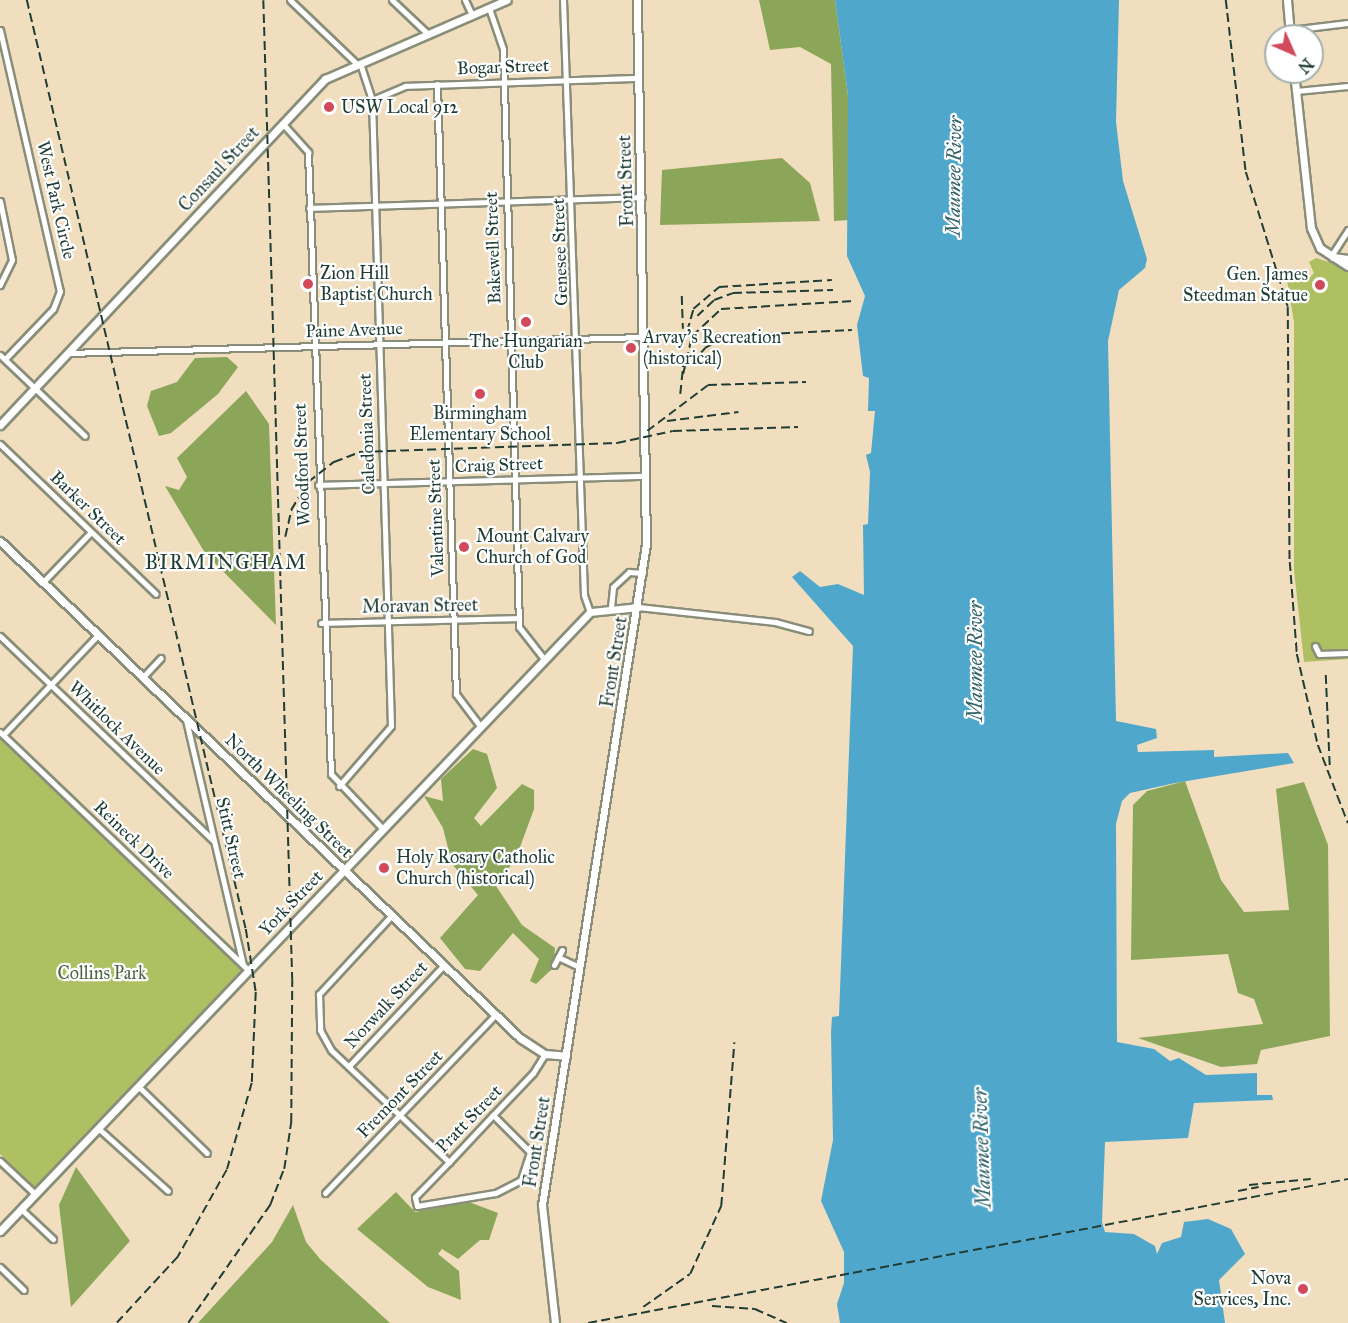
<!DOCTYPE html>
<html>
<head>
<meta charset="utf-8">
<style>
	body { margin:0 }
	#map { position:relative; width:1348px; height:1323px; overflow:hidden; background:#f0debe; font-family:"IM FELL Great Primer",serif }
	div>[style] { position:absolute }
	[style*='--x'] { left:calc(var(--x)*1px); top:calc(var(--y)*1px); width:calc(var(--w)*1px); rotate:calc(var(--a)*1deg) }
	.green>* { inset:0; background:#afc063 }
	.forest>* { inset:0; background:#8ba659 }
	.water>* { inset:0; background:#4fa8cc }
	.roads { filter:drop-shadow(2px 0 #888e79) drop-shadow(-2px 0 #888e79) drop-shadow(0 2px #888e79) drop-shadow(0 -2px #888e79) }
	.street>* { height:5px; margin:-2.5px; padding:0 2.5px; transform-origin:2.5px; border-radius:2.5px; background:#fff }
	.secondary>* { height:7px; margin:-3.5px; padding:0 3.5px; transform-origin:3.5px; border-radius:3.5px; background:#fff }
	.rail>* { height:1.5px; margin-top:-0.75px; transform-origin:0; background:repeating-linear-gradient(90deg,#1f3d34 0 9px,transparent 0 13.5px) }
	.dots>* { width:16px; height:16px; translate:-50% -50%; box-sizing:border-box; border:3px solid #fff; border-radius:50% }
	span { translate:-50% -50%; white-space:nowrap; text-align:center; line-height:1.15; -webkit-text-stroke:4.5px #fff; paint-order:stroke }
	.street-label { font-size:18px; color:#1f3d34 }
	.poi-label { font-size:18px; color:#1f3d34 }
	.left { translate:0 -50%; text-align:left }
	.right { translate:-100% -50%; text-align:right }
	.park-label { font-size:18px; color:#4a6442 }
	.water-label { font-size:20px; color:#306269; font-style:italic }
	.neighbourhood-label { font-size:20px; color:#1f3d34; letter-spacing:1.5px }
	.north { position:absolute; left:1264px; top:24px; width:60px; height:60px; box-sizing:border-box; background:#fff; border:2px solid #a5b1ae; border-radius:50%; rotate:135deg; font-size:16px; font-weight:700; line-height:24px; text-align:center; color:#1f3d34 }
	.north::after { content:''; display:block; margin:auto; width:21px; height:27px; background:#d1495b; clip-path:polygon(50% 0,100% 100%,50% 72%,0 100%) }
</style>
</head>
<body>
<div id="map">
	<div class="green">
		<div style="clip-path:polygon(1316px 258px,1348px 268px,1348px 659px,1304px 662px,1294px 570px,1294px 322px,1286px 275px,1309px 278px,1314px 273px,1309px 262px)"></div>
		<div style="clip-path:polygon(0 738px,244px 970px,35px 1188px,0 1154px)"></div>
	</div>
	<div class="forest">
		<div style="clip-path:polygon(759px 0,835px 0,848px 95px,848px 220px,834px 221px,831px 64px,800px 47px,770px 50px)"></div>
		<div style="clip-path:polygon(782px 158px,810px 183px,820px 221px,660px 225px,662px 170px)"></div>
		<div style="clip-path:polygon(227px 357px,238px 367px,218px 394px,171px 433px,159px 436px,147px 406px,151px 391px,177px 382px,195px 358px)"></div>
		<div style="clip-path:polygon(246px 391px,269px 424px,276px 625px,205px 553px,165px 486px,179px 490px,187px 477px,177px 458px)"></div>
		<div style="clip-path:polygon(473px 749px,487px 754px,497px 788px,474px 818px,481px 826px,522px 784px,534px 790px,534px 809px,516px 858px,496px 886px,522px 925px,555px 948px,553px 968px,536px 984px,530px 981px,539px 959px,513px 933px,480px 971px,465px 969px,440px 938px,478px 895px,452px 864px,443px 828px,424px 796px,443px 801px,441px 779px)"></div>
		<div style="clip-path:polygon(1185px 781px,1221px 880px,1244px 912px,1289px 910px,1276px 789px,1304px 782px,1328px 845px,1330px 1036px,1261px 1050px,1257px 1064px,1221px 1067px,1138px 1038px,1263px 1024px,1254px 999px,1238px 993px,1228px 954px,1131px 960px,1133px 805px,1147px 791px)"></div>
		<div style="clip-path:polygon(76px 1167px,130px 1241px,71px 1307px,59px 1205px)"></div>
		<div style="clip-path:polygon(396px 1192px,415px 1212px,469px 1202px,498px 1213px,489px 1240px,480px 1240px,458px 1259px,442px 1249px,438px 1254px,459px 1271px,461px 1300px,428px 1287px,357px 1229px)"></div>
		<div style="clip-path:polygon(293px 1205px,306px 1242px,320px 1259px,390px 1323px,198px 1323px,272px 1242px)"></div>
	</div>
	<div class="water">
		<div style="clip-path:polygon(835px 0,1119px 0,1116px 122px,1123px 181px,1147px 259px,1145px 268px,1119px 290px,1108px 341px,1116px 721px,1156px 729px,1157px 738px,1137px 745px,1138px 752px,1214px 750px,1214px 757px,1288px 753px,1294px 763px,1175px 783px,1130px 793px,1122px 801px,1116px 824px,1117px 1042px,1154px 1049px,1170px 1061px,1179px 1058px,1206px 1075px,1257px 1073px,1257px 1095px,1272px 1095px,1273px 1100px,1194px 1103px,1188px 1138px,1105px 1142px,1102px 1222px,1105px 1232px,1134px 1234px,1155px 1246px,1157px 1254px,1162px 1243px,1181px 1237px,1184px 1222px,1208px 1219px,1231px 1229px,1245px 1254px,1219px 1280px,1225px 1323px,840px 1323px,837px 1304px,844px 1283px,844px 1252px,821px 1201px,833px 1140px,831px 1032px,832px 1017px,839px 1016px,853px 646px,792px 577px,800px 571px,820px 587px,838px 584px,864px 595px,863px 525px,868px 524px,870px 472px,866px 455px,871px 453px,875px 411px,868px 411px,869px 378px,863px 376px,857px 325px,865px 296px,847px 256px,848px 95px)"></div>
	</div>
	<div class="roads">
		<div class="street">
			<div style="--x:290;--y:0;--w:94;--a:43.7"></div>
			<div style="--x:392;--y:0;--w:50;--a:43.4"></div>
			<div style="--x:465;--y:0;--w:17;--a:65"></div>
			<div style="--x:563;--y:0;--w:595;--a:87.98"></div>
			<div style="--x:584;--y:595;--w:18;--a:71"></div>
			<div style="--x:489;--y:8;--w:43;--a:71.1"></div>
			<div style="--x:503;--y:49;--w:578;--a:88.41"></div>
			<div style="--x:519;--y:627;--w:41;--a:52"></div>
			<div style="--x:0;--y:30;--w:268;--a:77.1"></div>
			<div style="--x:60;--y:291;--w:19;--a:111"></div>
			<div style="--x:53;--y:309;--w:69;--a:133.8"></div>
			<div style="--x:1290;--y:30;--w:58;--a:-6.9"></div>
			<div style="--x:437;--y:84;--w:610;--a:88.22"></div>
			<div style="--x:456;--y:694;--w:40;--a:53"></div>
			<div style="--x:1296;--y:91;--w:52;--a:-5.5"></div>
			<div style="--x:372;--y:100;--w:36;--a:-23"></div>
			<div style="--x:405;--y:86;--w:233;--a:-2"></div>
			<div style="--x:283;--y:124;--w:38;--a:48"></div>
			<div style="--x:308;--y:152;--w:622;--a:87.88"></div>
			<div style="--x:331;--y:774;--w:76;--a:46.6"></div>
			<div style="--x:0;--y:201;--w:60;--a:78.5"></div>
			<div style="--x:12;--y:260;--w:28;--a:116"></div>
			<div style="--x:309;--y:208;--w:333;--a:-1.9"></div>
			<div style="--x:1331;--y:256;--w:31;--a:-57"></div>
			<div style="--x:67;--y:353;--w:575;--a:-1.59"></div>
			<div style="--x:0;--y:355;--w:117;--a:43.6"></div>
			<div style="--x:0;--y:444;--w:216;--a:43.9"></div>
			<div style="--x:318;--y:485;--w:327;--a:-1.6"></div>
			<div style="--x:43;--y:582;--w:69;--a:-46.2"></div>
			<div style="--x:611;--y:607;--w:20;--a:-84"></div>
			<div style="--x:613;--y:587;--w:22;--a:-43"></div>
			<div style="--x:629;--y:572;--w:14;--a:4"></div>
			<div style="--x:638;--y:607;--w:138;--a:6.2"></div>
			<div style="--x:775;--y:622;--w:35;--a:15"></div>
			<div style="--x:321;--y:623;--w:198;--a:-1.4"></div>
			<div style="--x:0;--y:636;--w:296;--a:43.8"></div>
			<div style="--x:1315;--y:646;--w:9;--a:63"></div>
			<div style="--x:1319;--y:654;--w:29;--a:-2"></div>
			<div style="--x:143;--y:677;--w:26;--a:-47"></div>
			<div style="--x:186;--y:720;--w:251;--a:76.9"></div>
			<div style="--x:0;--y:732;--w:344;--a:43.8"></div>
			<div style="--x:3;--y:735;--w:138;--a:-46.5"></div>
			<div style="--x:339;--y:786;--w:79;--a:-49.1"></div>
			<div style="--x:391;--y:726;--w:626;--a:-91.74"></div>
			<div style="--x:372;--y:100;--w:38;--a:-108"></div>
			<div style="--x:392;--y:915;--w:108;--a:132.7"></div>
			<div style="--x:319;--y:994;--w:36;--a:88"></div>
			<div style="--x:320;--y:1030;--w:23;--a:61"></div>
			<div style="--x:331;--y:1050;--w:163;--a:43.5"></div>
			<div style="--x:558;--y:957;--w:23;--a:25"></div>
			<div style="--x:554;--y:965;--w:17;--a:-62"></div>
			<div style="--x:349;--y:1066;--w:139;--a:-46.8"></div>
			<div style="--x:138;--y:1086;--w:96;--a:44.2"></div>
			<div style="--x:493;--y:1115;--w:52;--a:45"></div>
			<div style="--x:530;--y:1152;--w:29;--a:108"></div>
			<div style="--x:521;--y:1180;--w:29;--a:153"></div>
			<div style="--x:495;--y:1193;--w:79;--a:170.5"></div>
			<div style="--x:417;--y:1206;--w:9;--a:-103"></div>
			<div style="--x:415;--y:1197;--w:49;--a:-45.8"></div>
			<div style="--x:449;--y:1162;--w:64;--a:-46.9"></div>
			<div style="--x:493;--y:1115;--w:58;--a:-46.4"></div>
			<div style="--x:533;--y:1073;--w:22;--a:-58"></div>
			<div style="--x:98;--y:1128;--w:94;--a:42"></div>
			<div style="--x:0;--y:1161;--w:48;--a:43.3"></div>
			<div style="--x:325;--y:1193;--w:248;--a:-46.3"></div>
			<div style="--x:21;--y:1209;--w:44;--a:43.2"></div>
			<div style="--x:0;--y:1267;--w:33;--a:44"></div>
		</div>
		<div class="secondary">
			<div style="--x:1287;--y:0;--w:36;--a:85"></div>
			<div style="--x:1294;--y:72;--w:157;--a:83.8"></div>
			<div style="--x:1311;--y:228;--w:22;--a:66"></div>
			<div style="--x:1320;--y:248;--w:33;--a:33"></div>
			<div style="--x:1333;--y:257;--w:15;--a:8"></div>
			<div style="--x:0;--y:425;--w:475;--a:-46.8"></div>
			<div style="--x:325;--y:79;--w:198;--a:-23.5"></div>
			<div style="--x:0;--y:541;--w:719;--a:43.7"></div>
			<div style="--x:520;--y:1038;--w:30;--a:33"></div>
			<div style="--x:545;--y:1054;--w:21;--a:5"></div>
			<div style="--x:0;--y:1231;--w:855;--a:-46.37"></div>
			<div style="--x:590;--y:612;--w:48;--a:-5.9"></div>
			<div style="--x:555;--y:1323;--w:119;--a:-96.3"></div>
			<div style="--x:542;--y:1205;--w:669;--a:-81.06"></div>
			<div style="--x:646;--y:544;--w:544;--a:-90.95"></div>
		</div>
	</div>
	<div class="rail">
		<div style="--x:27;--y:0;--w:954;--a:76.74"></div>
		<div style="--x:246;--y:929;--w:64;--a:81"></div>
		<div style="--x:256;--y:992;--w:91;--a:92.5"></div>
		<div style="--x:252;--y:1083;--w:91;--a:106"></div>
		<div style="--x:227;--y:1170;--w:100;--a:119.4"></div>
		<div style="--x:178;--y:1257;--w:90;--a:132.7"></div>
		<div style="--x:1226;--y:0;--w:173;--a:83.4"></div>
		<div style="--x:1246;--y:172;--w:141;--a:72.7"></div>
		<div style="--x:1288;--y:307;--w:255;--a:89.6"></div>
		<div style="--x:1290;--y:562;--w:92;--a:85.6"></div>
		<div style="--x:1297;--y:654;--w:93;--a:77"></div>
		<div style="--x:1318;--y:745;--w:84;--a:69"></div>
		<div style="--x:682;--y:296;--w:33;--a:88"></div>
		<div style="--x:697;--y:316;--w:23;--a:-43"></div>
		<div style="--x:714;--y:300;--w:20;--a:-20"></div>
		<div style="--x:733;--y:293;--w:100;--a:-1.7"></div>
		<div style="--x:683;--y:345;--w:37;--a:-74"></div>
		<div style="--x:693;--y:309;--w:34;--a:-40"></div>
		<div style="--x:719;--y:287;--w:113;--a:-3.5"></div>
		<div style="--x:692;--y:363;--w:20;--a:-49"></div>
		<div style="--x:705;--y:348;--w:25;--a:-29"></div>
		<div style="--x:727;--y:336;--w:125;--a:-2.7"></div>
		<div style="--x:683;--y:374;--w:39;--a:-77"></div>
		<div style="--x:692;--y:336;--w:40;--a:-43"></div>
		<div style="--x:721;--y:309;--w:133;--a:-3.4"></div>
		<div style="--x:680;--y:394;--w:29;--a:-84"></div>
		<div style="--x:667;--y:421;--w:72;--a:-7.2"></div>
		<div style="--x:647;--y:431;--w:76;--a:-37"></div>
		<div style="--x:708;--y:385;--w:98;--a:-1.8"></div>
		<div style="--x:285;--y:537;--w:28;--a:-77"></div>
		<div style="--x:291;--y:510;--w:33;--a:-59"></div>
		<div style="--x:308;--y:482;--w:33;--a:-38"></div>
		<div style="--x:334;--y:462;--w:28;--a:-21"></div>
		<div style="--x:360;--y:452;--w:257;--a:-2"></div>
		<div style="--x:617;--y:443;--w:57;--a:-12.1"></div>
		<div style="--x:673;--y:431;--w:125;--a:-1.8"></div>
		<div style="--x:1326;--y:675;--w:91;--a:87.5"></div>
		<div style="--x:1249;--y:1185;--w:62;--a:-5.5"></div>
		<div style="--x:1238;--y:1191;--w:21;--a:-11"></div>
		<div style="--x:712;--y:1306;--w:43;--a:4"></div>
		<div style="--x:755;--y:1309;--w:35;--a:24"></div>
		<div style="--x:643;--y:1307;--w:57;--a:-35.1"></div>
		<div style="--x:690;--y:1274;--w:75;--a:-65.5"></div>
		<div style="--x:721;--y:1206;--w:164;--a:-85.4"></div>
		<div style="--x:188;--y:1323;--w:144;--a:-55.2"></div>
		<div style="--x:270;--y:1205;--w:39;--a:-69"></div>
		<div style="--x:284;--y:1169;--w:48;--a:-81.5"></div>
		<div style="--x:291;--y:1122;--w:141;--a:-89.6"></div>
		<div style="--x:292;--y:981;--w:981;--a:-91.69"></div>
		<div style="--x:588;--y:1323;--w:774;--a:-10.73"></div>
	</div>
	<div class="dots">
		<div style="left:329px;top:107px;background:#d1495b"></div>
		<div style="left:308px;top:284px;background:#d1495b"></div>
		<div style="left:1320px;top:285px;background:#d1495b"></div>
		<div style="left:526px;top:322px;background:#d1495b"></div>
		<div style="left:631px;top:348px;background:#d1495b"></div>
		<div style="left:480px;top:394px;background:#d1495b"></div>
		<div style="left:464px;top:547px;background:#d1495b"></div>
		<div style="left:384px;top:868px;background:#d1495b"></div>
		<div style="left:1303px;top:1289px;background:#d1495b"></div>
	</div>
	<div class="street-label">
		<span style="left:503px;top:67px;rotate:-2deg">Bogar Street</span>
		<span style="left:219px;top:169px;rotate:-47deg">Consaul Street</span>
		<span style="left:626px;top:181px;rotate:-92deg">Front Street</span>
		<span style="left:56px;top:200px;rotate:77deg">West Park Circle</span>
		<span style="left:493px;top:248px;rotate:-92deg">Bakewell Street</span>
		<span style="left:560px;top:252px;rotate:-92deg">Genesee Street</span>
		<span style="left:354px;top:330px;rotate:-2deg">Paine Avenue</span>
		<span style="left:367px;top:434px;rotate:-92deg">Caledonia Street</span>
		<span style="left:302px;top:465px;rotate:-92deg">Woodford Street</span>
		<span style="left:499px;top:465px;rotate:-2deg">Craig Street</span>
		<span style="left:88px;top:508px;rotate:44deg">Barker Street</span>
		<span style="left:436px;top:518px;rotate:-92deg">Valentine Street</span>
		<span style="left:420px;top:606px;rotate:-1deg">Moravan Street</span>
		<span style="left:614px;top:662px;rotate:-81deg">Front Street</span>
		<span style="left:117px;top:728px;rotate:44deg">Whitlock Avenue</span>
		<span style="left:289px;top:796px;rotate:44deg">North Wheeling Street</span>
		<span style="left:231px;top:838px;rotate:77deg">Stitt Street</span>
		<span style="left:134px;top:840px;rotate:44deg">Reineck Drive</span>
		<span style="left:291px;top:903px;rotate:-46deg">York Street</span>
		<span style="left:386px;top:1005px;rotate:-47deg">Norwalk Street</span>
		<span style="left:400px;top:1094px;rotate:-46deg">Fremont Street</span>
		<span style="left:469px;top:1119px;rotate:-46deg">Pratt Street</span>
		<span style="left:537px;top:1142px;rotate:-81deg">Front Street</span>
	</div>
	<div class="poi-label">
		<span class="left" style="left:341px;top:107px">USW Local 912</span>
		<span class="left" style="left:320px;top:284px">Zion Hill<br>Baptist Church</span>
		<span class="right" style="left:1308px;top:285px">Gen. James<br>Steedman Statue</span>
		<span class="left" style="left:643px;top:348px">Arvay's Recreation<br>(historical)</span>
		<span style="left:526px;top:352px">The Hungarian<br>Club</span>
		<span style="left:480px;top:424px">Birmingham<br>Elementary School</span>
		<span class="left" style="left:476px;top:547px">Mount Calvary<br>Church of God</span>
		<span class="left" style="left:396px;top:868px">Holy Rosary Catholic<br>Church (historical)</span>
		<span class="right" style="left:1291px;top:1289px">Nova<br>Services, Inc.</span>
	</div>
	<div class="park-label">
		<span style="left:102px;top:973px">Collins Park</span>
	</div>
	<div class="water-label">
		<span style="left:954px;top:176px;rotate:-89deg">Maumee River</span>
		<span style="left:975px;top:661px;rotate:-90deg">Maumee River</span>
		<span style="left:982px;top:1148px;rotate:-92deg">Maumee River</span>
	</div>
	<div class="neighbourhood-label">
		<span style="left:226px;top:562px">BIRMINGHAM</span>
	</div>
	<div class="north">N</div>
</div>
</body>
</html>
